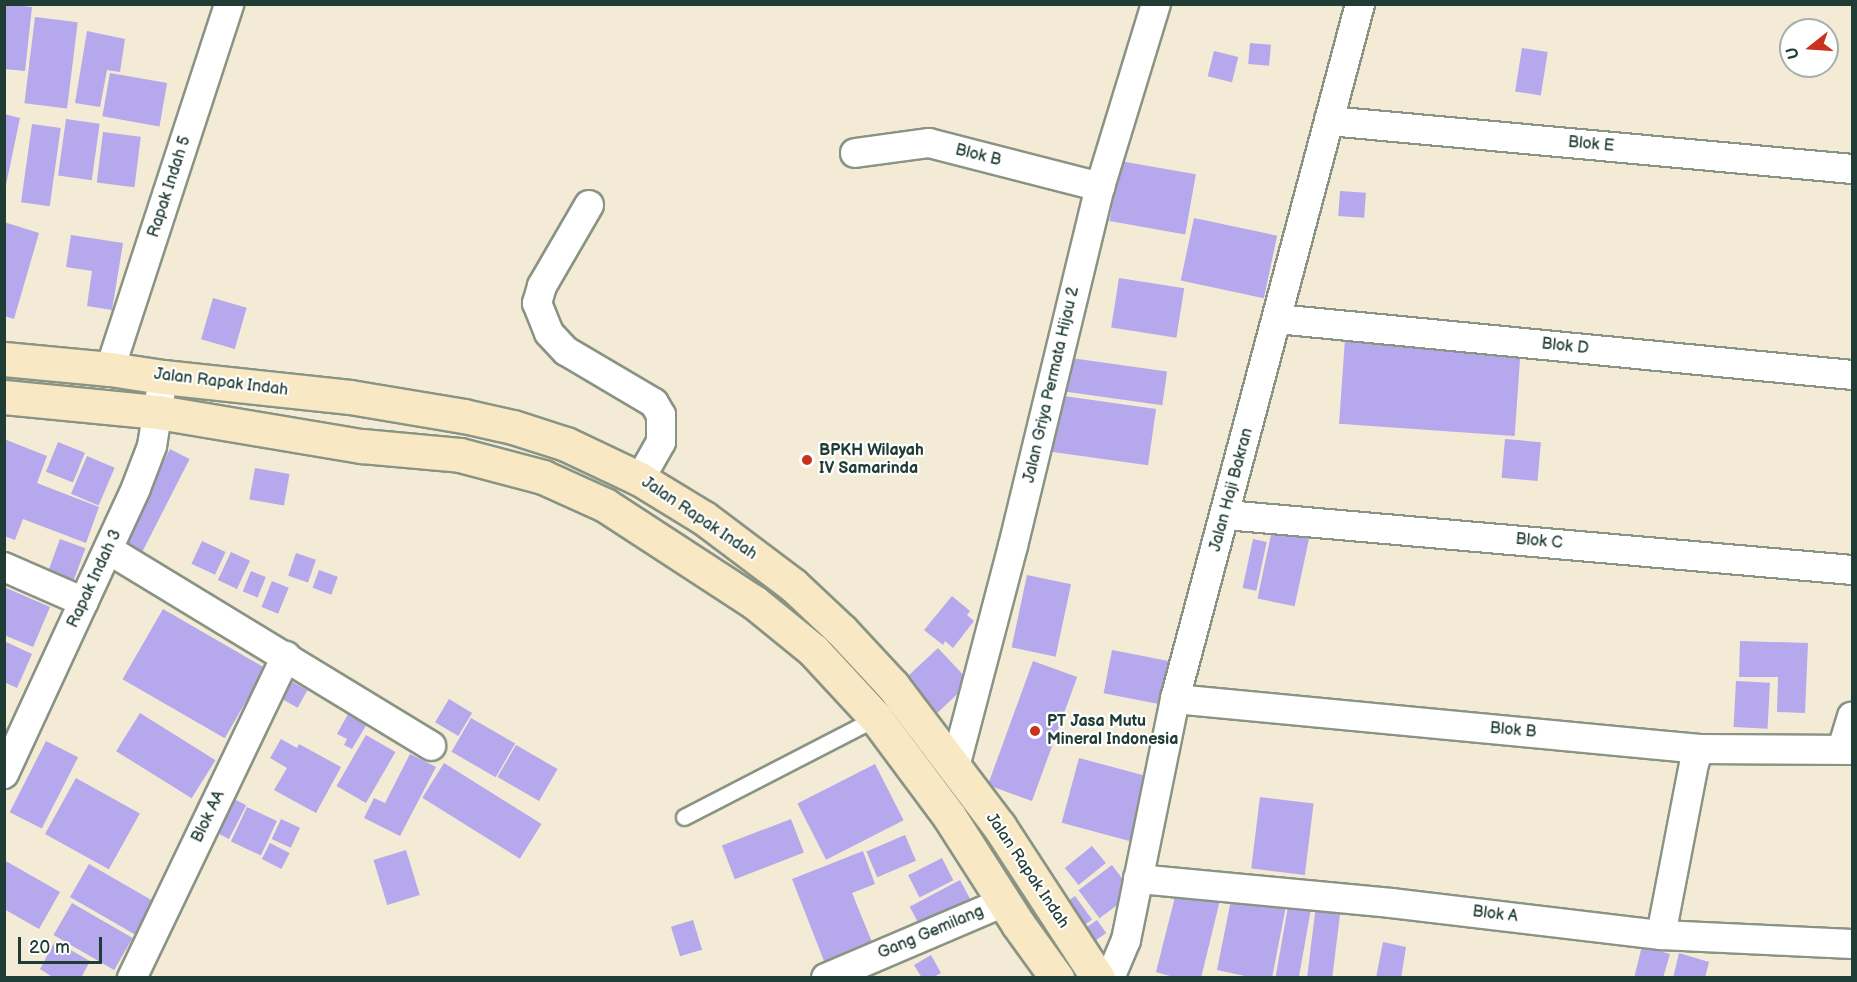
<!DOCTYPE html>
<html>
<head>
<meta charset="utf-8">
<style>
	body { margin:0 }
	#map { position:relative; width:1857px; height:982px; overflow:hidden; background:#f3ebd5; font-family:"Balsamiq Sans",sans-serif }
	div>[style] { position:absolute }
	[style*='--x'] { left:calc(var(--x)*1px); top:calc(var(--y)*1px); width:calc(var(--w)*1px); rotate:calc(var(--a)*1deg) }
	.building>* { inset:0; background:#b6a8ec; transform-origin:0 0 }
	.roads { filter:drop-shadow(2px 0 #899484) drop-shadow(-2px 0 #899484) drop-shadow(0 2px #899484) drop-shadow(0 -2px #899484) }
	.service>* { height:15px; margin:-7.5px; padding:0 7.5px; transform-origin:7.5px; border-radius:7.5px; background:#fff }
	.minor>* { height:28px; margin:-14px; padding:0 14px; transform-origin:14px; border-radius:14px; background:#fff }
	.secondary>* { height:33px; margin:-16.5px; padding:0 16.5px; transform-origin:16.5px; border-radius:16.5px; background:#f8e8c3 }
	.dots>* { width:16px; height:16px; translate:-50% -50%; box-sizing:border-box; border:3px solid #fff; border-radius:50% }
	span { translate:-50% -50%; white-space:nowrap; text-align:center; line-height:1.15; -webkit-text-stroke:4.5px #fff; paint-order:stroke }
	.street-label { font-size:16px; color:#1f3d34 }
	.poi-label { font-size:16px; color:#1f3d34; font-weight:700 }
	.left { translate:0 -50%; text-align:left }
	.frame { position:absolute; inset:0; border:6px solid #1f3d34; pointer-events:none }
	.north { position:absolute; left:1779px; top:18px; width:60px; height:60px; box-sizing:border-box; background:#fff; border:2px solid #a5b1ae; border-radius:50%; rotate:253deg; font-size:16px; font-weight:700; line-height:24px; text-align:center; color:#1f3d34 }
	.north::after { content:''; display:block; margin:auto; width:21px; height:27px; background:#c8321e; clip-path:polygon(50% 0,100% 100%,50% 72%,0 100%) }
	.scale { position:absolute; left:18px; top:937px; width:84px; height:27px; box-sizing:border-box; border:3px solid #1f3d34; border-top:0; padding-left:8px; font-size:18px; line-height:21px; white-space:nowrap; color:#1f3d34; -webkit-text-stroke:4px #fff; paint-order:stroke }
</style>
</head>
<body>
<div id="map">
	<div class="building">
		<div style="clip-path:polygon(4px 4px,32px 7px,25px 71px,4px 69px)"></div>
		<div style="left:35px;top:17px;width:43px;height:87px;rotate:7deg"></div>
		<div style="clip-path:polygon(87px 31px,125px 39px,120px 72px,107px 70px,100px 107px,75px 103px)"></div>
		<div style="left:1250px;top:43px;width:21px;height:21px;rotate:5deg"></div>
		<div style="left:1522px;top:48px;width:26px;height:44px;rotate:9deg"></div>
		<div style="left:1214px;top:51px;width:25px;height:26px;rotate:14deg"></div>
		<div style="left:110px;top:73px;width:58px;height:44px;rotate:10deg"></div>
		<div style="clip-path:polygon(4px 114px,20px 118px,6px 185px,4px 185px)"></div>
		<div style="left:66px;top:119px;width:34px;height:57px;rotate:8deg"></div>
		<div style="left:32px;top:124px;width:29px;height:79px;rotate:8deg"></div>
		<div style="left:103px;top:132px;width:38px;height:51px;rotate:7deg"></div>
		<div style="left:1120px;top:161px;width:77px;height:61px;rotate:10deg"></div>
		<div style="left:1340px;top:191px;width:26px;height:25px;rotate:4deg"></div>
		<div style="left:1194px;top:218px;width:85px;height:64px;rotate:12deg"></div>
		<div style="clip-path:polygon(4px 222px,39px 233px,14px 319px,4px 316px)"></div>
		<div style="clip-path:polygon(71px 235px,123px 243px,112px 310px,87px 306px,92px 271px,66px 267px)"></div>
		<div style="left:1119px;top:278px;width:66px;height:50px;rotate:9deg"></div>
		<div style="left:213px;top:298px;width:35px;height:43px;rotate:16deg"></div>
		<div style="left:1345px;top:339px;width:176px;height:85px;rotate:4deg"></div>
		<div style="left:1071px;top:358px;width:97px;height:34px;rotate:8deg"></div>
		<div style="left:1057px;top:395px;width:100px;height:57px;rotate:8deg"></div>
		<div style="clip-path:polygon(4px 439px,47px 456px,37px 483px,99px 507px,86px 543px,23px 519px,15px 540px,4px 536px)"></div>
		<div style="left:1505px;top:439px;width:36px;height:39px;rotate:5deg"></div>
		<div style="left:58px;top:442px;width:29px;height:32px;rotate:22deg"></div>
		<div style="left:170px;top:449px;width:22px;height:107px;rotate:27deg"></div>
		<div style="left:87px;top:456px;width:30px;height:41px;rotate:23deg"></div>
		<div style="left:255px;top:468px;width:35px;height:32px;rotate:10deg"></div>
		<div style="left:1272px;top:530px;width:38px;height:70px;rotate:12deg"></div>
		<div style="left:60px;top:539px;width:27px;height:36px;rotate:20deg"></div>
		<div style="left:1253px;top:539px;width:14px;height:50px;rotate:12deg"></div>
		<div style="left:202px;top:541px;width:26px;height:25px;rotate:25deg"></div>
		<div style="left:231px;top:552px;width:21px;height:31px;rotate:25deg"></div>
		<div style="left:296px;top:553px;width:21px;height:24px;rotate:19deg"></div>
		<div style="left:319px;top:570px;width:20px;height:19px;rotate:20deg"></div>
		<div style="left:251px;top:571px;width:16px;height:22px;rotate:22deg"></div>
		<div style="left:1027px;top:575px;width:45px;height:74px;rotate:12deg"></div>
		<div style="left:272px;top:581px;width:18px;height:28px;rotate:22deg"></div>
		<div style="clip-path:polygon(4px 587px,50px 607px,33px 647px,4px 635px)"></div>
		<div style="clip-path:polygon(952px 596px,970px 611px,967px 615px,974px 621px,953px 648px,945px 641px,943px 645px,924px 630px)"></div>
		<div style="left:163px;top:609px;width:118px;height:81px;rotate:30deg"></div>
		<div style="clip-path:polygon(4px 641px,32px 654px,17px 688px,4px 682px)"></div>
		<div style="clip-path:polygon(1740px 641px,1808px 643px,1805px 713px,1777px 712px,1778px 677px,1739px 677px)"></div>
		<div style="left:938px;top:648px;width:47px;height:45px;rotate:47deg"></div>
		<div style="left:1112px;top:650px;width:60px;height:44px;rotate:11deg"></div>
		<div style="left:1033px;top:661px;width:47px;height:132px;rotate:20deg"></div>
		<div style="left:289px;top:680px;width:21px;height:20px;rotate:29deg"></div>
		<div style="left:1736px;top:681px;width:34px;height:46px;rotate:3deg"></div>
		<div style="left:449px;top:699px;width:27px;height:27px;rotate:31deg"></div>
		<div style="left:140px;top:713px;width:89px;height:45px;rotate:32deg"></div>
		<div style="clip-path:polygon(348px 714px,367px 724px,352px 749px,344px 745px,347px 739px,337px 734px)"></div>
		<div style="left:471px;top:718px;width:51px;height:39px;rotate:30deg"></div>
		<div style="left:366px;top:735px;width:34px;height:59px;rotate:30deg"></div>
		<div style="clip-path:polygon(281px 739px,297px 748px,299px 744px,341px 767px,316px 813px,274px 790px,287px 768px,270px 758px)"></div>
		<div style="left:46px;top:741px;width:36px;height:80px;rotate:27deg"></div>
		<div style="left:516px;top:745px;width:48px;height:37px;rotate:30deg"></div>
		<div style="clip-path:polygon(410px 754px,436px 767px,400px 836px,364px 818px,374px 798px,385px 803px)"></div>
		<div style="left:1079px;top:758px;width:78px;height:67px;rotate:15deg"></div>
		<div style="left:444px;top:763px;width:115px;height:41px;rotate:32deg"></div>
		<div style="left:875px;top:764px;width:63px;height:87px;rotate:63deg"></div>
		<div style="left:76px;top:778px;width:73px;height:64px;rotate:29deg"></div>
		<div style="left:1260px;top:797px;width:54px;height:72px;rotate:7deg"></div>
		<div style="left:232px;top:798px;width:16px;height:38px;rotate:27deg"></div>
		<div style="left:247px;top:807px;width:33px;height:38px;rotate:25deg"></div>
		<div style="left:281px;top:819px;width:21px;height:22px;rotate:25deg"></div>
		<div style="left:791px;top:819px;width:36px;height:74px;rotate:69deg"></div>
		<div style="left:905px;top:835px;width:28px;height:42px;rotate:67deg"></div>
		<div style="left:270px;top:843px;width:22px;height:18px;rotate:27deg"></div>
		<div style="left:1092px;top:846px;width:22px;height:35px;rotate:51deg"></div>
		<div style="left:406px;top:850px;width:47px;height:34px;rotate:73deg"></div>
		<div style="clip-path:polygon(863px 851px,875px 884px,852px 893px,872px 942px,824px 961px,792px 879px)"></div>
		<div style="left:942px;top:858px;width:25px;height:38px;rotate:63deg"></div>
		<div style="clip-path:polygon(4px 860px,60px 892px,39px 929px,4px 909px)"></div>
		<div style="left:89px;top:864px;width:75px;height:38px;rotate:30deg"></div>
		<div style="left:1112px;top:865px;width:35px;height:42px;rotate:53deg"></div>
		<div style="left:960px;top:880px;width:21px;height:57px;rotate:62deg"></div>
		<div style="clip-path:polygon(1178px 885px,1221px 896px,1201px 978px,1177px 978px,1156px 972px)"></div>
		<div style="clip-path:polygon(1232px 895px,1286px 906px,1272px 978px,1254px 978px,1217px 970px)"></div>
		<div style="left:1075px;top:896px;width:29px;height:17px;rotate:54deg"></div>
		<div style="left:1289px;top:901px;width:23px;height:76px;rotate:10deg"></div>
		<div style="left:72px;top:903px;width:70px;height:37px;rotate:30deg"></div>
		<div style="left:1316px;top:905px;width:25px;height:74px;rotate:7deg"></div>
		<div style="left:693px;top:920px;width:31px;height:23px;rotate:73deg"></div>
		<div style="left:1097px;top:920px;width:16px;height:20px;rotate:55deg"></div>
		<div style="clip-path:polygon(55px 941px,90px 961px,81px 978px,54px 978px,40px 969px)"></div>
		<div style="clip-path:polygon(1383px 942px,1406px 947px,1401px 978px,1376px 978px)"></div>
		<div style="clip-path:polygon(1642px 946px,1670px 954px,1663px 978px,1634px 978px)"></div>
		<div style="clip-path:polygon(1679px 953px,1709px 962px,1705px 978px,1673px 978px)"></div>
		<div style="clip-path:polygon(931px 955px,941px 973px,932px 978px,922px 978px,914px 965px)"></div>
	</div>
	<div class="roads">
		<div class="service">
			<div style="--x:684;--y:817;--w:216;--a:-27.3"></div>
		</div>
		<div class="minor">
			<div style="--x:1329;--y:121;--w:525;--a:5.24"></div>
			<div style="--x:855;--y:153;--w:75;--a:-7.7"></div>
			<div style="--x:929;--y:143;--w:177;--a:14.4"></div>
			<div style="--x:589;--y:205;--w:94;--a:120.1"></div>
			<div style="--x:542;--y:286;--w:18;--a:106"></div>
			<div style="--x:537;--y:303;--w:32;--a:68"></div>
			<div style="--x:549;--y:333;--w:25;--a:47"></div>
			<div style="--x:566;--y:351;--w:102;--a:30.6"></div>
			<div style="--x:654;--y:403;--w:14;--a:60"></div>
			<div style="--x:661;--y:415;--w:27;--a:90"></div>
			<div style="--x:661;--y:442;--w:43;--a:119.6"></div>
			<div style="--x:1277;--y:319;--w:578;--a:5.56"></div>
			<div style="--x:110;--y:369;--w:384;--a:-71.9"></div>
			<div style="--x:1226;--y:515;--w:628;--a:5.02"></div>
			<div style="--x:109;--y:550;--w:377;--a:31.3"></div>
			<div style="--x:4;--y:567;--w:87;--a:23.6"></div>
			<div style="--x:1175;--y:699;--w:527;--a:5.44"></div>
			<div style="--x:1700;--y:749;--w:152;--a:0.4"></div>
			<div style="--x:1842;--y:749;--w:34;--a:-73"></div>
			<div style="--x:955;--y:767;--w:228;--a:-75.3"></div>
			<div style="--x:1013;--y:546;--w:369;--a:-76.4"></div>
			<div style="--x:1100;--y:187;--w:191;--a:-73"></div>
			<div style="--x:4;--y:774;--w:315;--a:-65.2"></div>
			<div style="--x:136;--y:488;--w:45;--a:-69.1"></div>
			<div style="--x:152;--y:446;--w:70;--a:-80.9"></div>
			<div style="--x:1138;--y:879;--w:254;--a:5.4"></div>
			<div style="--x:1391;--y:903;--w:272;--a:6.8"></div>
			<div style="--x:1661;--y:935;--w:191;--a:2.7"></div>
			<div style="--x:1661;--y:935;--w:175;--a:-79.1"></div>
			<div style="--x:1694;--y:763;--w:15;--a:-67"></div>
			<div style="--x:132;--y:978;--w:357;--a:-64.4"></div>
			<div style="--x:826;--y:978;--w:194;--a:-23.1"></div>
			<div style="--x:1110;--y:978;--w:41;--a:-67.2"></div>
			<div style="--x:1126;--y:940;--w:246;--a:-78.5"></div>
			<div style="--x:1175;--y:699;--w:719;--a:-75.09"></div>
		</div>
		<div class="secondary">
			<div style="--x:4;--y:359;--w:106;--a:5.4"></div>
			<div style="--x:110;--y:369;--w:54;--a:8.6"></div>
			<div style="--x:163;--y:377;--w:188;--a:6.1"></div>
			<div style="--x:350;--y:397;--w:116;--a:9.5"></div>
			<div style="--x:464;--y:416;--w:50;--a:12.7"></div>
			<div style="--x:513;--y:427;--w:56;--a:17.8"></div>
			<div style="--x:566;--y:444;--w:82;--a:25.3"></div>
			<div style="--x:640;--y:479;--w:75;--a:31.4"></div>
			<div style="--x:704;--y:518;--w:111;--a:37"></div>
			<div style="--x:793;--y:585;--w:66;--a:43.2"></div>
			<div style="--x:841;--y:630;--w:76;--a:47.1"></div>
			<div style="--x:893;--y:686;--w:176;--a:52.9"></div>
			<div style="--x:999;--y:826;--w:181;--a:56.9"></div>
			<div style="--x:4;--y:397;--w:155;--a:5.6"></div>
			<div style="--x:158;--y:412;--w:207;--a:9.5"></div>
			<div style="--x:362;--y:446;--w:98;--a:5.2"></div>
			<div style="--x:460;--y:455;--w:86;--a:14.8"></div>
			<div style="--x:543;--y:477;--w:68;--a:24.3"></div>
			<div style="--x:605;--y:505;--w:178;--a:33.1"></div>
			<div style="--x:754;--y:602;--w:76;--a:39.1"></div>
			<div style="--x:813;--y:650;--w:93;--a:47.2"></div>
			<div style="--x:876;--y:718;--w:122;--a:53.3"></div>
			<div style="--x:949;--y:816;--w:128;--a:57.4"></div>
			<div style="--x:1018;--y:924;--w:67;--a:54.2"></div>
		</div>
	</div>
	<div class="dots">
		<div style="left:807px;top:460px;background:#c8321e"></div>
		<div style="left:1035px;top:731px;background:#c8321e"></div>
	</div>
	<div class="street-label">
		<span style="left:1591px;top:145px;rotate:5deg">Blok E</span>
		<span style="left:978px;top:156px;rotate:14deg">Blok B</span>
		<span style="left:170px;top:187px;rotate:-72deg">Rapak Indah 5</span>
		<span style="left:1565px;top:347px;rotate:6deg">Blok D</span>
		<span style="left:221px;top:383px;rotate:7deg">Jalan Rapak Indah</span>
		<span style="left:1052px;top:385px;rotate:-77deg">Jalan Griya Permata Hijau 2</span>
		<span style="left:1232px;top:490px;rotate:-75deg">Jalan Haji Bakran</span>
		<span style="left:699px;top:519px;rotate:34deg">Jalan Rapak Indah</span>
		<span style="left:1539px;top:542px;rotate:5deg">Blok C</span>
		<span style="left:95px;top:579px;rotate:-65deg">Rapak Indah 3</span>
		<span style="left:1513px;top:731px;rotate:5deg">Blok B</span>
		<span style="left:209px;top:817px;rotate:-64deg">Blok AA</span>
		<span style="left:1027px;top:871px;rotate:56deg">Jalan Rapak Indah</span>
		<span style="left:1495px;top:915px;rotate:7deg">Blok A</span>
		<span style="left:931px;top:933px;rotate:-23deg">Gang Gemilang</span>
	</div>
	<div class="poi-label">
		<span class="left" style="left:819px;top:460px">BPKH Wilayah<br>IV Samarinda</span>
		<span class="left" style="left:1047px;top:731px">PT Jasa Mutu<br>Mineral Indonesia</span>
	</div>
	<div class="frame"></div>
	<div class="north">U</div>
	<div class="scale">20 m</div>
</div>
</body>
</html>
